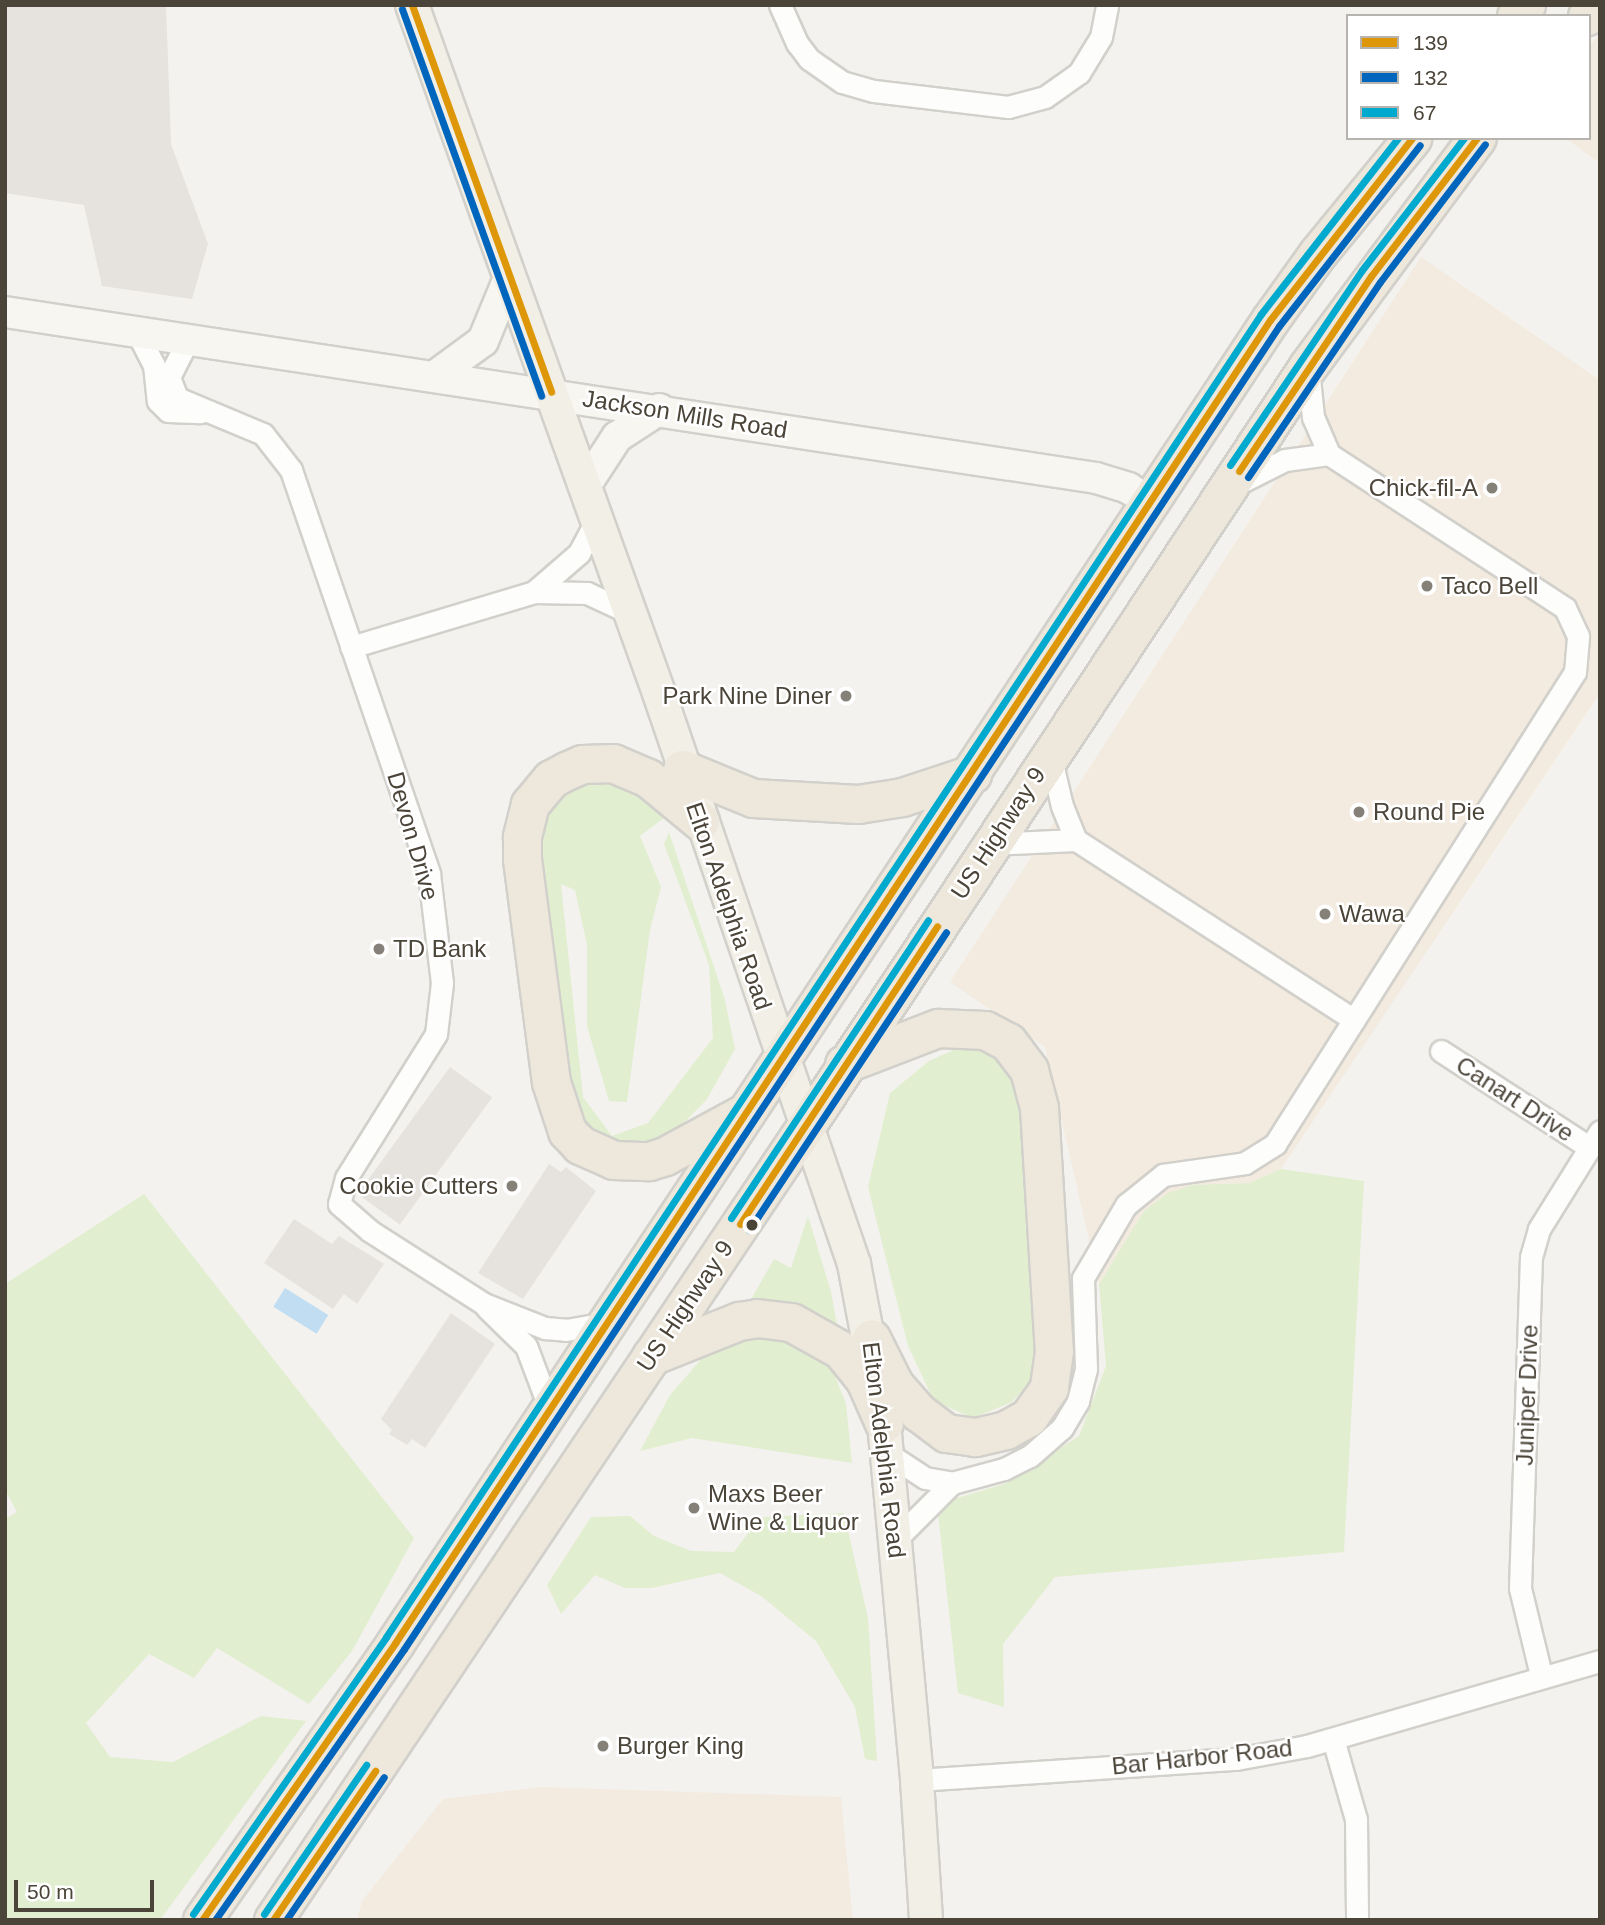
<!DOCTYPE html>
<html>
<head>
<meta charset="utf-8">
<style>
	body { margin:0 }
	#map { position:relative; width:1605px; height:1925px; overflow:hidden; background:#f4f2ee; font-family:Arial,sans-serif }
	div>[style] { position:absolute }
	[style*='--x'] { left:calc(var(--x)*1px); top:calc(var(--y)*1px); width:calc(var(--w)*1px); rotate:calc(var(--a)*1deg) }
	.commercial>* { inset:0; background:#f3ebdf }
	.industrial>* { inset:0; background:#e6e2de }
	.green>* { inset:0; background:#e1eecf }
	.parking>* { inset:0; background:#e6e3df; transform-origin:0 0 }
	.water>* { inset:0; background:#c0ddf1; transform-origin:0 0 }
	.roads { filter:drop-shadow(2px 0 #d2d0cb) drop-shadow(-2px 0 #d2d0cb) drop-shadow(0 2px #d2d0cb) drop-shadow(0 -2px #d2d0cb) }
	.street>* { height:21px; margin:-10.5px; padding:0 10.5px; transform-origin:10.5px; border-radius:10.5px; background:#fdfdfc }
	.secondary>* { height:30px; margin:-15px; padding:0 15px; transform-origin:15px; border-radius:15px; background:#f7f6f1 }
	.primary>* { height:32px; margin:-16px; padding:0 16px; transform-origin:16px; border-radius:16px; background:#f2efe6 }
	.highway>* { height:37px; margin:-18.5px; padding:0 18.5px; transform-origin:18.5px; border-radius:18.5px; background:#ede8db }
	.bus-1>* { height:7px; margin:-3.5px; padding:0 3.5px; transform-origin:3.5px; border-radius:3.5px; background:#dd9709 }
	.bus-2>* { height:7px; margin:-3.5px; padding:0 3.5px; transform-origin:3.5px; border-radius:3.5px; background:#0065bd }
	.bus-3>* { height:7px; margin:-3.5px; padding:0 3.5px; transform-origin:3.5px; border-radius:3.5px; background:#00a9ce }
	.dots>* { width:19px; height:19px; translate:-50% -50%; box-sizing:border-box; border:4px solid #fff; border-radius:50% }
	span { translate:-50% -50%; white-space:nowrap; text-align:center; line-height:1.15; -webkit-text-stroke:5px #fff; paint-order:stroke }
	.street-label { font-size:24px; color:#4b4439 }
	.poi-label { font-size:24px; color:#4b4439 }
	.right { translate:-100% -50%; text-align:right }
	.left { translate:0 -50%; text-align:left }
	.frame { position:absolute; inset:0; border:7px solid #4b4439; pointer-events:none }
	.legend { position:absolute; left:1346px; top:14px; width:245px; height:126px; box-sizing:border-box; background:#fff; border:2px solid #b7b4b0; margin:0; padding:9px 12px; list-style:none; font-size:21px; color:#4b4439 }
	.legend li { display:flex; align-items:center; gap:14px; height:35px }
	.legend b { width:35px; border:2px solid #b7b4b0 }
	.scale { position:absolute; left:14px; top:1880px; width:140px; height:32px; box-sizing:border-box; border:4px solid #4b4439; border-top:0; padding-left:9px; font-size:21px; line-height:24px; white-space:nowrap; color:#4b4439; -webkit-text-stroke:5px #fff; paint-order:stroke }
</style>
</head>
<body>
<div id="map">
	<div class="commercial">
		<div style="clip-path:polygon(1600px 34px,1600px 163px,1565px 138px,1589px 138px,1589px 46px)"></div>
		<div style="clip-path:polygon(1421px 257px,1600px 380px,1600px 693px,1281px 1169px,1249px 1183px,1192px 1185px,1144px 1211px,1099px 1284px,1045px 1047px,950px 982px)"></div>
		<div style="clip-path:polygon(541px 1787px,841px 1797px,853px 1920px,357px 1920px,362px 1901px,443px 1799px)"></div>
	</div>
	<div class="industrial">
		<div style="clip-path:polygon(5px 5px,166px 5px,171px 144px,208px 244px,192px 299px,102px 286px,84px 205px,5px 193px)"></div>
	</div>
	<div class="green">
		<div style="clip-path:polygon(605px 775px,654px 798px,664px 818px,640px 836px,661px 887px,650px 930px,627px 1102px,609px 1101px,587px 1026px,587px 945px,575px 890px,561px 884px,583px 1097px,612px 1136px,648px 1123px,713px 1038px,709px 965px,664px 844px,669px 832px,725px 1000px,735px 1049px,707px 1099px,674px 1133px,649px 1143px,599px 1140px,567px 1106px,535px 857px,548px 802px,577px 779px)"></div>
		<div style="clip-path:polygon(971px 1042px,994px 1048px,1023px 1091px,1042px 1371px,1012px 1402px,973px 1418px,934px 1401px,908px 1346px,868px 1187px,890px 1093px,929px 1061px)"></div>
		<div style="clip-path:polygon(1281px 1169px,1364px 1181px,1344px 1552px,1055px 1577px,1003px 1644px,1004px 1707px,958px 1693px,937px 1504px,1004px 1484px,1079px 1436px,1106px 1366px,1099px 1284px,1144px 1211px,1168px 1193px,1192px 1185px,1249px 1183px)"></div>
		<div style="clip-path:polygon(144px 1194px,414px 1538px,352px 1651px,309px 1704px,217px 1648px,194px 1678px,149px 1654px,86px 1723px,110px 1757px,173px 1762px,261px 1716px,306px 1721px,160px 1920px,5px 1920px,5px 1519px,17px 1512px,5px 1490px,5px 1284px)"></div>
		<div style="clip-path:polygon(808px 1216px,831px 1292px,839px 1335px,749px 1303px,774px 1259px,791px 1268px)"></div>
		<div style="clip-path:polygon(758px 1327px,828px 1358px,846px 1404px,852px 1463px,692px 1438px,640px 1451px,670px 1395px,711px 1348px)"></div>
		<div style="clip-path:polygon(844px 1513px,868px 1618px,877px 1761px,865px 1759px,855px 1707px,816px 1641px,761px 1596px,720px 1573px,651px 1588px,625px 1588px,595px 1575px,561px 1614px,547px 1585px,591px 1517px,630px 1516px,654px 1536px,691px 1551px,734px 1552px,760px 1517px)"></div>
	</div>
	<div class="parking">
		<div style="left:450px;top:1067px;width:52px;height:157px;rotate:36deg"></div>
		<div style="clip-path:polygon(549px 1164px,561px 1172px,566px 1167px,596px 1191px,523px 1299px,478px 1273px)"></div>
		<div style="clip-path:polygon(294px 1219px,332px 1244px,339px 1236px,384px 1264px,357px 1304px,344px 1294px,333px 1309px,264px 1263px)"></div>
		<div style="clip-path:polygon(451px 1313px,495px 1344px,425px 1448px,412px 1439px,407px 1445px,389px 1434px,392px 1430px,381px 1419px)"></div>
	</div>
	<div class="water">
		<div style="left:285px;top:1288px;width:51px;height:22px;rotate:32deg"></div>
	</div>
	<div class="roads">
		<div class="street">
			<div style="--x:780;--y:5;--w:42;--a:65.9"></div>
			<div style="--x:797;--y:43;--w:20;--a:53"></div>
			<div style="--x:809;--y:59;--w:40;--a:34.9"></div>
			<div style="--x:842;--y:82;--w:33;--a:16"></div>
			<div style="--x:874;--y:91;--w:135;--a:6.8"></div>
			<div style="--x:1008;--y:107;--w:38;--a:-15"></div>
			<div style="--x:1045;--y:97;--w:42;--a:-35.2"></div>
			<div style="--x:1079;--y:73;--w:42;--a:-58.6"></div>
			<div style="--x:1101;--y:37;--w:33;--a:-79"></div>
			<div style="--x:137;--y:332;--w:37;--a:63"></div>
			<div style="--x:154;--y:365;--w:36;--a:84"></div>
			<div style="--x:158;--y:401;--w:14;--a:45"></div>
			<div style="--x:168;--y:411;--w:33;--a:2"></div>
			<div style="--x:188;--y:340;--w:42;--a:117.2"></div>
			<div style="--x:169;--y:377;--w:22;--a:69"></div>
			<div style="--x:177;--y:398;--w:93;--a:22.7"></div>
			<div style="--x:263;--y:434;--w:46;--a:52.1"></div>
			<div style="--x:291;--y:470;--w:427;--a:71.1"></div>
			<div style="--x:429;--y:874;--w:110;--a:83.2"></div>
			<div style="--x:442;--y:983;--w:51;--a:96.7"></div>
			<div style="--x:436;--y:1034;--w:170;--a:122"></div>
			<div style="--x:346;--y:1178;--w:27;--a:105"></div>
			<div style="--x:339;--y:1204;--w:41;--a:41.1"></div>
			<div style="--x:370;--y:1231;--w:135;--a:32.6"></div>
			<div style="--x:484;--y:1304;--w:66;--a:21.5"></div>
			<div style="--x:545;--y:1328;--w:21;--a:5"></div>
			<div style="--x:566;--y:1330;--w:42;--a:-9.7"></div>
			<div style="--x:1235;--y:485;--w:56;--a:-26.6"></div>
			<div style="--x:1285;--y:460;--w:44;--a:-7.8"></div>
			<div style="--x:534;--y:592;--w:60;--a:-40.9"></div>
			<div style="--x:579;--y:553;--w:38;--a:-62"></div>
			<div style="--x:351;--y:647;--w:191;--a:-16.7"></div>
			<div style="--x:534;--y:592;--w:53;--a:1.1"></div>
			<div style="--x:587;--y:593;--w:47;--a:24.9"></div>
			<div style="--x:1050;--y:755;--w:52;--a:76.8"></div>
			<div style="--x:1062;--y:806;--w:37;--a:68"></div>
			<div style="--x:990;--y:844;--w:86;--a:-2.7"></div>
			<div style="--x:1076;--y:840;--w:331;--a:32.9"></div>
			<div style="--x:1441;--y:1051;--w:176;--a:33"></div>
			<div style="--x:487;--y:1308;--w:54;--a:44.3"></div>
			<div style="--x:526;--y:1346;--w:68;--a:69.4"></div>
			<div style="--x:887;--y:1453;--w:45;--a:33.3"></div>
			<div style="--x:925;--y:1478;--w:27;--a:10"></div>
			<div style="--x:896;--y:1539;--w:79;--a:-45"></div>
			<div style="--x:952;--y:1483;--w:54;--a:-15.1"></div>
			<div style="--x:1004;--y:1469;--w:29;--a:-27"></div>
			<div style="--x:1030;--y:1456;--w:43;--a:-41.2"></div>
			<div style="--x:1062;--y:1428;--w:31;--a:-59"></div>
			<div style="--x:1078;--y:1401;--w:33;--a:-76"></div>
			<div style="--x:1086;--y:1369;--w:91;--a:-91.9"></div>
			<div style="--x:1083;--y:1278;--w:85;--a:-59.5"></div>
			<div style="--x:1126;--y:1205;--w:48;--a:-39"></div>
			<div style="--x:1163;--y:1175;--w:83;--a:-8.3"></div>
			<div style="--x:1245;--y:1163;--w:36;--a:-32"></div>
			<div style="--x:1275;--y:1144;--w:559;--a:-57.56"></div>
			<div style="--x:1575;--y:672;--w:36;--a:-85"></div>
			<div style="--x:1578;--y:636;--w:31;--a:-115"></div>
			<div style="--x:1565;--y:608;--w:282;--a:-146.9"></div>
			<div style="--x:1329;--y:454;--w:40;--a:-113.4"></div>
			<div style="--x:1313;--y:417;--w:49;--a:-95.8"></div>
			<div style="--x:1541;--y:1675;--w:89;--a:-103.6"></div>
			<div style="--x:1520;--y:1588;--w:331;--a:-88.1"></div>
			<div style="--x:1531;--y:1257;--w:29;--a:-74"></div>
			<div style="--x:1539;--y:1229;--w:115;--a:-58.1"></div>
			<div style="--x:1333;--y:1739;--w:83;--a:74"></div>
			<div style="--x:1356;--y:1819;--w:101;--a:89.4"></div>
			<div style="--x:917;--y:1780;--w:320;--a:-3.8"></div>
			<div style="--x:1236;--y:1759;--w:72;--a:-10.4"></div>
			<div style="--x:1307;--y:1746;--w:305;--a:-16.2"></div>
		</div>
		<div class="secondary">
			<div style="--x:5;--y:312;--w:1104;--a:8.65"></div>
			<div style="--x:1096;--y:478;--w:34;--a:17"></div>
			<div style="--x:1128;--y:488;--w:28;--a:32"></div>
			<div style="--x:435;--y:376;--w:59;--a:-36.1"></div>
			<div style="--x:483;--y:341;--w:68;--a:-67.6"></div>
			<div style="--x:585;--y:486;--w:59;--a:-56.9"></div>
			<div style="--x:617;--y:437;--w:51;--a:-33.1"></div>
		</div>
		<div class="primary">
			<div style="--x:412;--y:5;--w:731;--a:70.25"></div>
			<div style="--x:659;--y:693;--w:603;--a:71.14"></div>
			<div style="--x:854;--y:1264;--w:162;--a:79.3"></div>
			<div style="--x:884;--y:1423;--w:359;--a:84.7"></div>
			<div style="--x:917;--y:1780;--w:140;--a:86.3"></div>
		</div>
		<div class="highway">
			<div style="--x:1516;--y:16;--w:15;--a:-48"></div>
			<div style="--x:1587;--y:16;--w:14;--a:-51"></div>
			<div style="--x:682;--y:769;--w:77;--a:22.2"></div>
			<div style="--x:753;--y:798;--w:105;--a:3.3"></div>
			<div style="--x:858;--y:804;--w:45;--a:-9"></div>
			<div style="--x:902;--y:797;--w:74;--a:-18.2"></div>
			<div style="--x:700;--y:821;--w:67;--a:-140.4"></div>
			<div style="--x:648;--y:778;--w:38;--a:-157"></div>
			<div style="--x:613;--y:763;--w:31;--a:178"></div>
			<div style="--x:582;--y:764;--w:17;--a:156"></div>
			<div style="--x:566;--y:771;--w:17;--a:152"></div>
			<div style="--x:551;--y:779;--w:33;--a:130"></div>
			<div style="--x:530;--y:804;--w:34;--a:104"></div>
			<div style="--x:522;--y:837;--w:22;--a:90"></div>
			<div style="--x:522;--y:859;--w:225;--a:82.6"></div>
			<div style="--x:551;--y:1082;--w:52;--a:71.9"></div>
			<div style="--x:567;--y:1131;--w:19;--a:47"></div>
			<div style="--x:580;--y:1145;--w:36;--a:24"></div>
			<div style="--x:613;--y:1160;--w:36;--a:2"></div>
			<div style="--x:649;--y:1161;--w:17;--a:-17"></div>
			<div style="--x:665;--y:1156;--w:92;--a:-28.5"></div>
			<div style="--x:844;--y:1064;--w:101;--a:-21"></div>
			<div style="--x:938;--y:1028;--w:47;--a:2.4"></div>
			<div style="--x:985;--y:1030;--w:26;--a:28"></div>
			<div style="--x:1008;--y:1042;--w:35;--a:53"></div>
			<div style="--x:1029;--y:1070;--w:39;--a:75"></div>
			<div style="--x:1039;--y:1108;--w:243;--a:86.5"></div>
			<div style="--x:1054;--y:1351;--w:37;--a:98"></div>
			<div style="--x:1049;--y:1388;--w:35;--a:125"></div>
			<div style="--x:1029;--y:1417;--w:26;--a:151"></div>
			<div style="--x:1006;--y:1430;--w:32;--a:167"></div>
			<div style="--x:975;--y:1437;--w:29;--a:-172"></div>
			<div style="--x:946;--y:1433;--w:34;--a:-143"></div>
			<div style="--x:919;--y:1413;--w:38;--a:-131"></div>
			<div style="--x:894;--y:1384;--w:51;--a:-116.6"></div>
			<div style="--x:651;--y:1356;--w:95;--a:-21.7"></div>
			<div style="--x:739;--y:1321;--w:18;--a:-9"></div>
			<div style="--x:757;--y:1318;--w:34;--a:7"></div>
			<div style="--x:791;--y:1322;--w:57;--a:29.2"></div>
			<div style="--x:841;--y:1350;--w:38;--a:51"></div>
			<div style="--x:865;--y:1380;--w:47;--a:66.2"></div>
			<div style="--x:202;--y:1920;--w:338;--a:-55.1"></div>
			<div style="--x:395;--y:1643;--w:1586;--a:-56.52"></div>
			<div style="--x:1270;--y:320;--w:82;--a:-54.4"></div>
			<div style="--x:1318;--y:253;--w:149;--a:-50.7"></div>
			<div style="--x:273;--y:1920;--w:956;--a:-56.13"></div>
			<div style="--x:806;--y:1126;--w:911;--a:-56.55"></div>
			<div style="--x:1308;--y:366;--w:284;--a:-53.5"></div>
		</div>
	</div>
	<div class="bus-1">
		<div style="--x:412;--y:5;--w:411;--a:70.2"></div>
		<div style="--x:1239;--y:471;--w:235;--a:-55.9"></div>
		<div style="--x:1371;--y:276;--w:174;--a:-52.5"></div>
		<div style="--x:740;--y:1224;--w:357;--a:-56.5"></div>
		<div style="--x:202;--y:1920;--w:338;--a:-55.1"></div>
		<div style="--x:395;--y:1643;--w:1586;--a:-56.52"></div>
		<div style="--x:1270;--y:320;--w:231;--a:-52"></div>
		<div style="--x:273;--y:1920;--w:181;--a:-55.6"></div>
	</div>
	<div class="bus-2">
		<div style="--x:402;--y:9;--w:411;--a:70.2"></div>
		<div style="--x:1248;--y:477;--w:235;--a:-55.9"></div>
		<div style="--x:1380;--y:282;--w:173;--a:-52.7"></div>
		<div style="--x:749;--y:1230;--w:357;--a:-56.5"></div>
		<div style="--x:215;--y:1920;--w:330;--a:-55.1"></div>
		<div style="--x:404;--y:1649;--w:1586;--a:-56.52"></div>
		<div style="--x:1279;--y:326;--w:229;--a:-52.1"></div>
		<div style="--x:286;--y:1920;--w:173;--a:-55.6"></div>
	</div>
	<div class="bus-3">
		<div style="--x:1230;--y:465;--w:235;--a:-55.9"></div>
		<div style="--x:1362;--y:270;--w:167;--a:-52.3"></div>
		<div style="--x:731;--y:1218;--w:357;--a:-56.5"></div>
		<div style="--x:193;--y:1914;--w:338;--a:-55.1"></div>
		<div style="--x:386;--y:1637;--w:1586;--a:-56.52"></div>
		<div style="--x:1261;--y:314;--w:223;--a:-52.1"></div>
		<div style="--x:264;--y:1914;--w:181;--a:-55.6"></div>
	</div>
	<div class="dots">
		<div style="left:1492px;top:488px;background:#868178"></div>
		<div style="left:1427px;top:586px;background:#868178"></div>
		<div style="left:846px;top:696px;background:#868178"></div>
		<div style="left:1359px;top:812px;background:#868178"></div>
		<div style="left:1325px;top:914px;background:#868178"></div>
		<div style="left:379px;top:949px;background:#868178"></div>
		<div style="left:512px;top:1186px;background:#868178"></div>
		<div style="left:752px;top:1225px;background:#4b4439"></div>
		<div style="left:694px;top:1508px;background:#868178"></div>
		<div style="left:603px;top:1746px;background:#868178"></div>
	</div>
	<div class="street-label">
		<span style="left:685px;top:414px;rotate:9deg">Jackson Mills Road</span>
		<span style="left:998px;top:833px;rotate:-57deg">US Highway 9</span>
		<span style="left:413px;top:836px;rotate:74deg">Devon Drive</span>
		<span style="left:729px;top:906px;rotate:71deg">Elton Adelphia Road</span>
		<span style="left:1515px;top:1099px;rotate:33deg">Canart Drive</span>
		<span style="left:685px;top:1306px;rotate:-56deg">US Highway 9</span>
		<span style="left:1527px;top:1395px;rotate:-88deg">Juniper Drive</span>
		<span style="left:884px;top:1450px;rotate:83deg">Elton Adelphia Road</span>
		<span style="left:1202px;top:1757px;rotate:-6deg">Bar Harbor Road</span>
	</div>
	<div class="poi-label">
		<span class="right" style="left:1478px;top:488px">Chick-fil-A</span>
		<span class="left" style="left:1441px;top:586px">Taco Bell</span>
		<span class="right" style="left:832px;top:696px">Park Nine Diner</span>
		<span class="left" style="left:1373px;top:812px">Round Pie</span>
		<span class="left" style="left:1339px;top:914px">Wawa</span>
		<span class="left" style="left:393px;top:949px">TD Bank</span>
		<span class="right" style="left:498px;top:1186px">Cookie Cutters</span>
		<span class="left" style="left:708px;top:1508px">Maxs Beer<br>Wine &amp; Liquor</span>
		<span class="left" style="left:617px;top:1746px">Burger King</span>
	</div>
	<div class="frame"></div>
	<ul class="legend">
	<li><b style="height:9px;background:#dd9709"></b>139</li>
	<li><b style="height:9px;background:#0065bd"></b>132</li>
	<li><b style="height:9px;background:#00a9ce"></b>67</li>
	</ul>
	<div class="scale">50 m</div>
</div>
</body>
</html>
